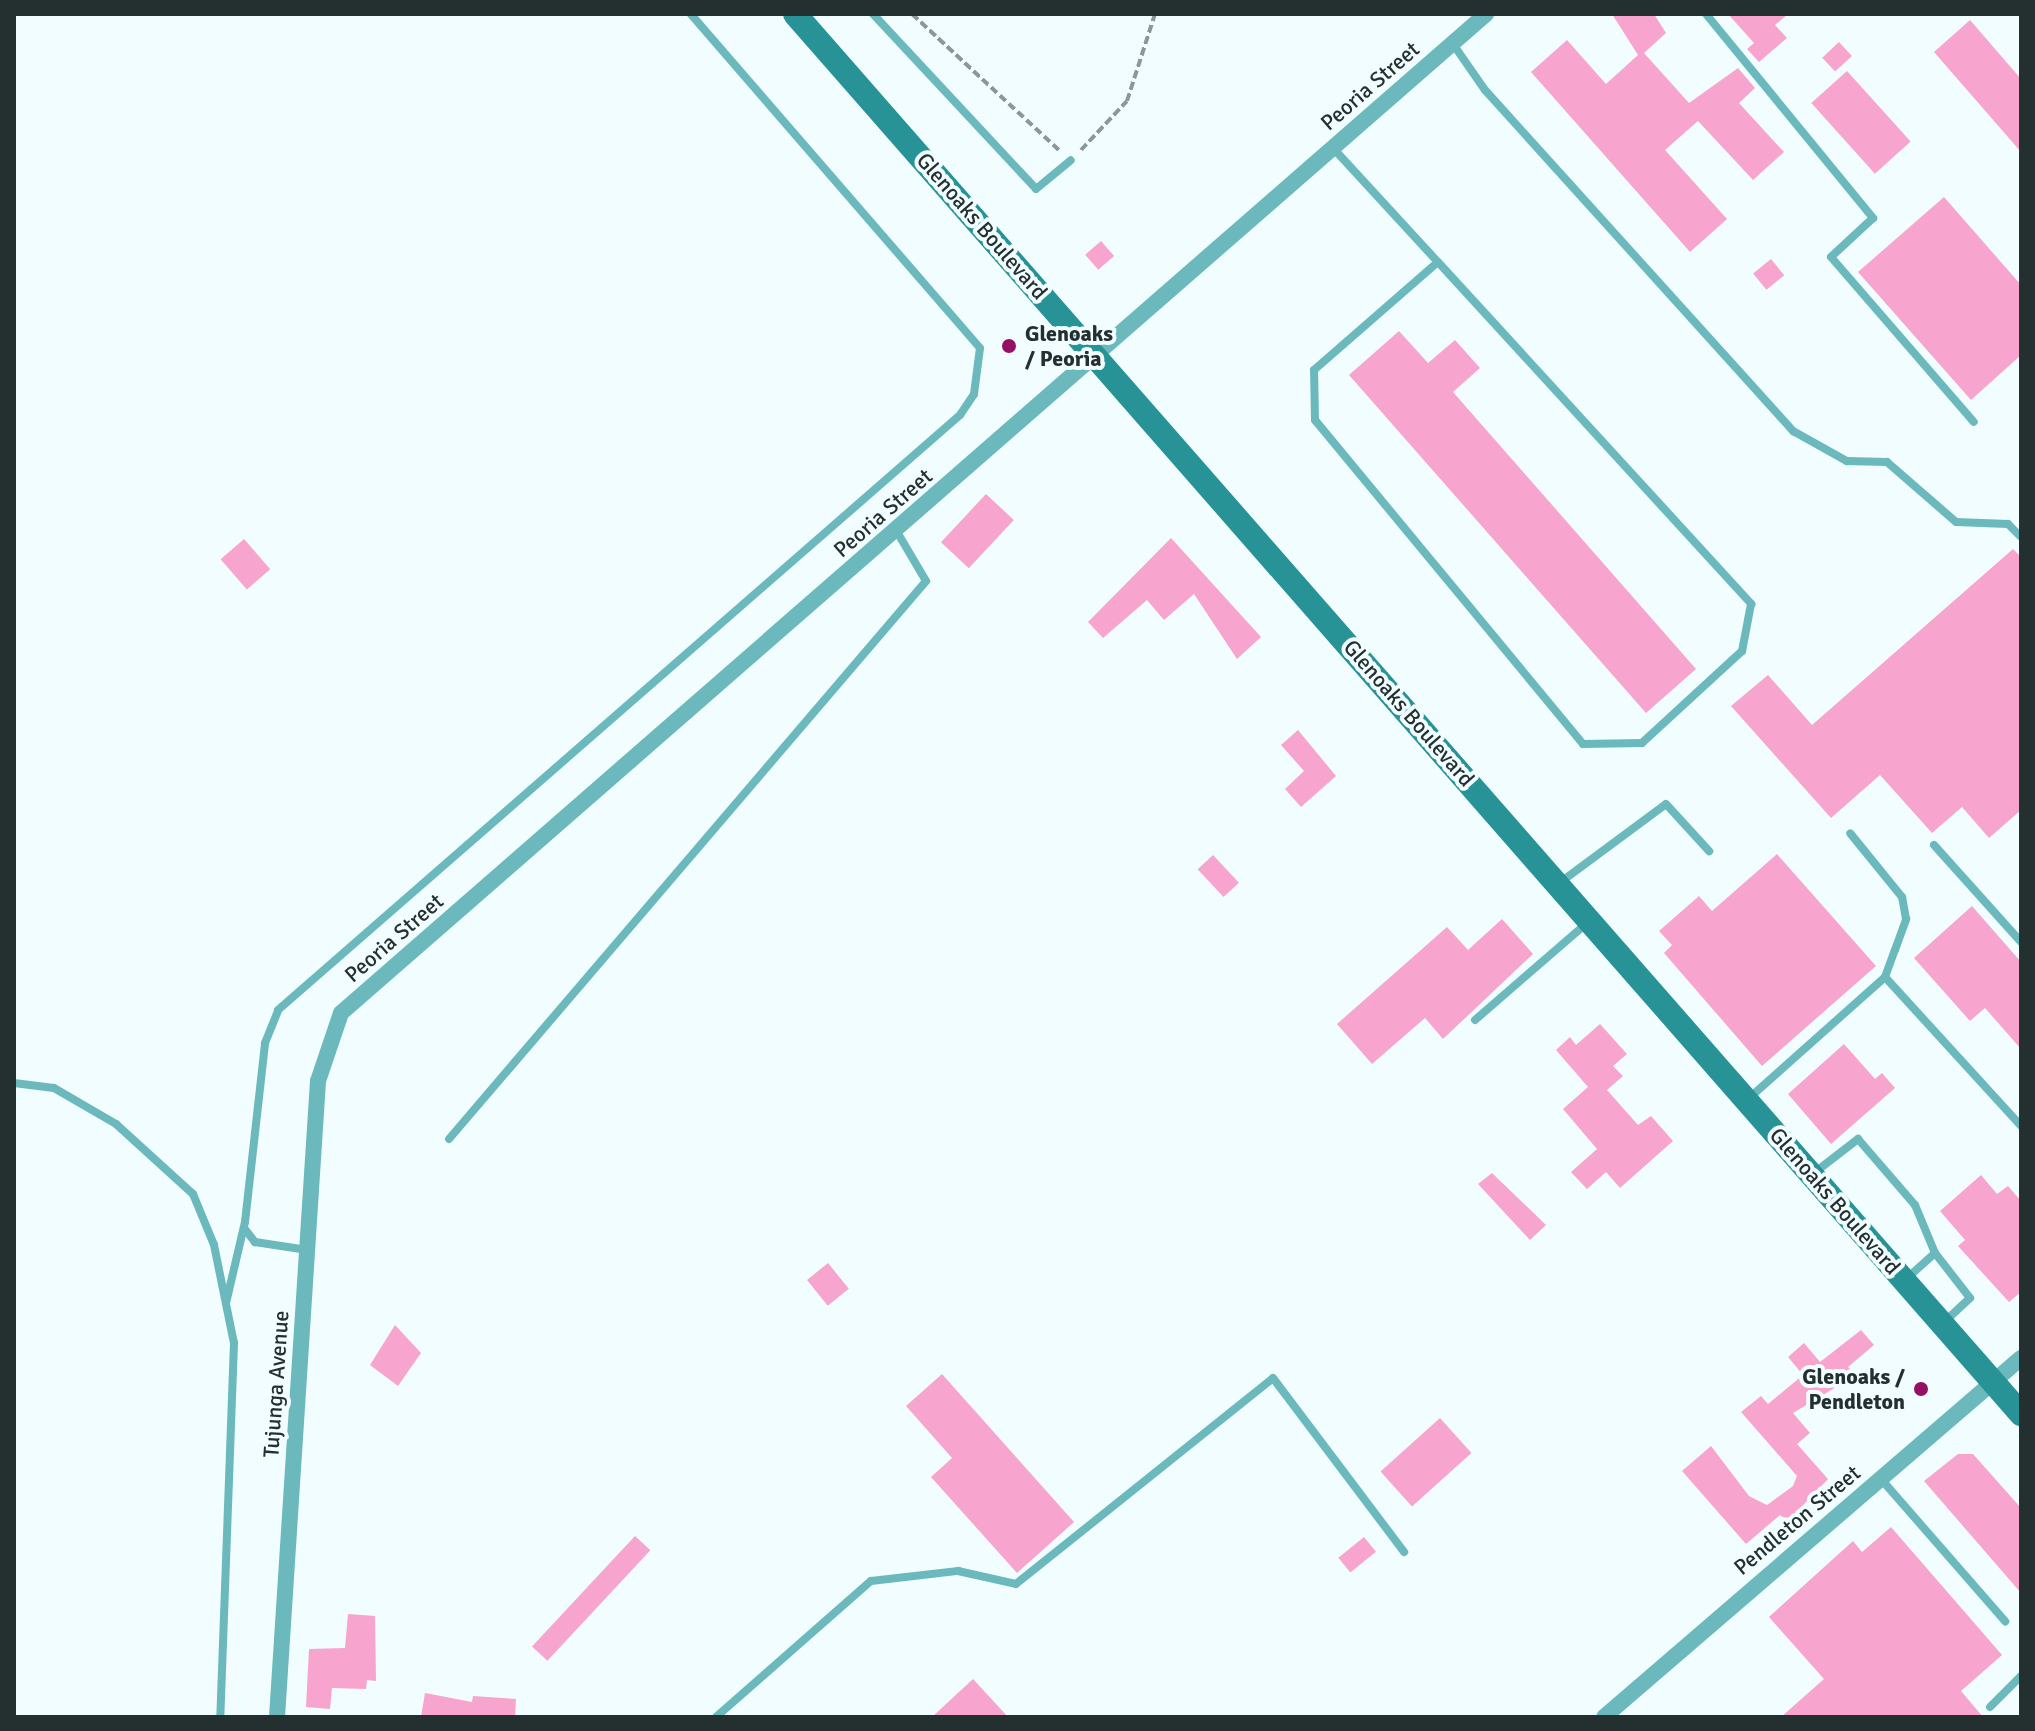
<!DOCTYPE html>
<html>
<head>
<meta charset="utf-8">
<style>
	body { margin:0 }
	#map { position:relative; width:2035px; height:1731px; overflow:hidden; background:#f1fdfe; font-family:Signika,sans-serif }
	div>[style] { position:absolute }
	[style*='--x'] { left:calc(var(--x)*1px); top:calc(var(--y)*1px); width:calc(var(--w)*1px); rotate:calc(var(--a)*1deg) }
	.building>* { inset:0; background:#f7a4ce; transform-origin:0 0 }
	.path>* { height:4px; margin-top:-2px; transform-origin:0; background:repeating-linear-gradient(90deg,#8b9798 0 8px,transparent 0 12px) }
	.lane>* { height:8px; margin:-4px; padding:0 4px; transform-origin:4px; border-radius:4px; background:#6bb9bc }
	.street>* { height:16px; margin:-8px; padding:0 8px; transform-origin:8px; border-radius:8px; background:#6bb9bc }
	.secondary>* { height:24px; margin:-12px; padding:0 12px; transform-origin:12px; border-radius:12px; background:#289397 }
	.dots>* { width:22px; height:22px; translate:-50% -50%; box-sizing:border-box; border:4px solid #f1fdfe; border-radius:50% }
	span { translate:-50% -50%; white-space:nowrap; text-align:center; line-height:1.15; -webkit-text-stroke:8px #f1fdfe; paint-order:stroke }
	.street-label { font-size:22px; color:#243030 }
	.poi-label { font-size:22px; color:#243030; font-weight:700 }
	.left { translate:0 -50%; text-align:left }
	.right { translate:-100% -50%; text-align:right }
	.frame { position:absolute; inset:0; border:16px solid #243030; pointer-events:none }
</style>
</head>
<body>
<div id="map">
	<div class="building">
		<div style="clip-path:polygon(1612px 14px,1654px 14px,1666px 33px,1644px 53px,1689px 103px,1738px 68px,1755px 88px,1739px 103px,1784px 152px,1753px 180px,1698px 121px,1665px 150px,1727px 219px,1690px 252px,1531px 72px,1567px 40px,1606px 84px,1638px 55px)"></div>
		<div style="clip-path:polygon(1728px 14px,1788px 14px,1775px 25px,1787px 38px,1759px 62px,1747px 49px,1754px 43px)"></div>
		<div style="clip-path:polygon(1970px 20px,2021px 79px,2021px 152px,1934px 52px)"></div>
		<div style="left:1839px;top:42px;width:19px;height:23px;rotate:47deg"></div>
		<div style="left:1847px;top:71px;width:95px;height:48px;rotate:48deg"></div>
		<div style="clip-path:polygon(1944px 197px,2021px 285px,2021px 355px,1971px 400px,1858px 272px)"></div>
		<div style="left:1101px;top:241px;width:20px;height:21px;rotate:49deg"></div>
		<div style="left:1771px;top:259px;width:21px;height:23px;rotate:51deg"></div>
		<div style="clip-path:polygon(1399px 331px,1428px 363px,1455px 340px,1480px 368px,1453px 392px,1696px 669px,1646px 713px,1349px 375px)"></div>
		<div style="left:986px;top:494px;width:38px;height:66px;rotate:43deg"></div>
		<div style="clip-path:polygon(1171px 538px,1261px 637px,1237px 659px,1194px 594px,1164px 620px,1147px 600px,1103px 638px,1088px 622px)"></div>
		<div style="left:244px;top:539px;width:40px;height:31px;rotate:49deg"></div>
		<div style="clip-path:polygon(2013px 549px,2021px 557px,2021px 810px,1989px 838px,1962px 807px,1932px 833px,1880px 775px,1831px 818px,1731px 706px,1768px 675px,1812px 725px)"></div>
		<div style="clip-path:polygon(1298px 730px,1336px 776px,1301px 807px,1285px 789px,1304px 771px,1281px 745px)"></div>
		<div style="clip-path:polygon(1777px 854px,1876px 966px,1762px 1066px,1664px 953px,1672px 945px,1659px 931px,1699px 896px,1712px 911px)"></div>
		<div style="left:1213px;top:855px;width:38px;height:21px;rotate:47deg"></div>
		<div style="clip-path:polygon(1972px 906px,2021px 962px,2021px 1049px,1985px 1008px,1970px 1021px,1914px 958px)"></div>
		<div style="clip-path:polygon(1502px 919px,1533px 954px,1443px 1039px,1425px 1018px,1372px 1064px,1337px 1024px,1447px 927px,1468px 950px)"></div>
		<div style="clip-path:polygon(1600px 1024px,1627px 1054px,1613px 1066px,1623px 1076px,1607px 1090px,1638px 1125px,1651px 1116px,1673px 1141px,1620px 1188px,1606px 1172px,1587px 1189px,1571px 1172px,1597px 1149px,1563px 1109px,1588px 1087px,1556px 1050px,1570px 1037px,1576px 1045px)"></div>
		<div style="clip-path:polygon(1844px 1044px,1875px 1079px,1882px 1073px,1895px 1088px,1831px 1144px,1788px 1094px)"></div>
		<div style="clip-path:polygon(1492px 1173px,1546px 1225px,1530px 1240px,1478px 1184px)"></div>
		<div style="clip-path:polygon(1981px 1175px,1997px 1194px,2008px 1186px,2021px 1201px,2021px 1292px,2009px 1302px,1958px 1246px,1965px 1240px,1940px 1211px)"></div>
		<div style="left:828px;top:1263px;width:33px;height:27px;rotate:51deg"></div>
		<div style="clip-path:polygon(395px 1325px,421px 1353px,398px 1386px,370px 1365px)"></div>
		<div style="clip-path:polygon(1861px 1330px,1874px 1345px,1848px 1367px,1856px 1375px,1793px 1413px,1810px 1433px,1797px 1444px,1828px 1479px,1788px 1521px,1780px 1515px,1746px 1544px,1682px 1471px,1711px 1446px,1749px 1496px,1767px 1505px,1793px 1486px,1797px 1476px,1741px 1412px,1761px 1396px,1768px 1404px,1803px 1375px,1788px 1357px,1804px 1343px,1820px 1362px)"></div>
		<div style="clip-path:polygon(942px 1374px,1074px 1522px,1017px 1573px,931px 1477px,952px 1458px,906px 1406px)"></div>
		<div style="left:1440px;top:1418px;width:47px;height:80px;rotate:48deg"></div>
		<div style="clip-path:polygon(1958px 1454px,1973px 1454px,2021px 1508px,2021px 1593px,1924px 1481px)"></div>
		<div style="clip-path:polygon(1891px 1527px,2002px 1655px,1961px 1691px,1983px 1717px,1781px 1717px,1824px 1679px,1769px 1617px,1853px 1541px,1862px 1552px)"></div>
		<div style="left:635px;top:1536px;width:21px;height:151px;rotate:43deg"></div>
		<div style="left:1364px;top:1537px;width:19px;height:33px;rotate:51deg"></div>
		<div style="clip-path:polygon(348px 1614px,375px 1616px,376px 1681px,367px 1680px,366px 1689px,332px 1688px,330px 1709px,306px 1707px,309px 1649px,345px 1648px)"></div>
		<div style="clip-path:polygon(973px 1679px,1008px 1717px,932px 1717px)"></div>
		<div style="clip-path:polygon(425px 1693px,472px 1702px,473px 1696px,516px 1699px,515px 1717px,421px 1717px)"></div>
	</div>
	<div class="path">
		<div style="--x:912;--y:14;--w:202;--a:42.8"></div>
		<div style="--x:1081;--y:150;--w:67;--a:-46.8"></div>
		<div style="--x:1127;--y:101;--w:91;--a:-72.2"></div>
	</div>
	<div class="lane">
		<div style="--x:873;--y:14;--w:239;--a:47"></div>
		<div style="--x:1036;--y:189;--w:45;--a:-39.6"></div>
		<div style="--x:1706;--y:14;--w:264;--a:50.7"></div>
		<div style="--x:1873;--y:218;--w:57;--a:137.1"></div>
		<div style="--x:1831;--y:257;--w:218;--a:49.1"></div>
		<div style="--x:1453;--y:44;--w:56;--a:55.2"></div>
		<div style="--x:1485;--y:90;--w:460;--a:47.9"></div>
		<div style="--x:1793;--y:431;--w:62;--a:29.1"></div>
		<div style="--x:1847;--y:461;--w:40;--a:1.4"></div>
		<div style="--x:1887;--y:462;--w:91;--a:41"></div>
		<div style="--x:1956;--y:522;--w:52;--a:2.2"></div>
		<div style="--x:2008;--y:524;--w:18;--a:45"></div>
		<div style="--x:1333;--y:148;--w:155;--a:47.4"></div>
		<div style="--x:1438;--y:262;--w:464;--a:47.5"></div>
		<div style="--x:1751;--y:604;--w:48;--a:100.8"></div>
		<div style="--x:1742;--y:651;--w:136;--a:137.4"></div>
		<div style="--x:1642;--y:743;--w:59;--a:179"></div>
		<div style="--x:1583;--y:744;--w:420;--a:-129.6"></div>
		<div style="--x:1315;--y:420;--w:50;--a:-91.1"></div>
		<div style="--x:1314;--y:370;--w:164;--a:-41.1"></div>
		<div style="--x:1934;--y:845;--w:130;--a:48.1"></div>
		<div style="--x:1558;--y:884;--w:134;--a:-36.5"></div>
		<div style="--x:1666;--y:804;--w:64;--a:47.5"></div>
		<div style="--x:1885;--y:977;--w:202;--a:47.6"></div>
		<div style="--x:1475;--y:1020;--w:147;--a:-40.9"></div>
		<div style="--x:14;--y:1083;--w:40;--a:7.1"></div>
		<div style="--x:54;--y:1088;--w:72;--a:30.1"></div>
		<div style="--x:116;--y:1124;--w:104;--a:42.3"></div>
		<div style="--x:193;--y:1194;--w:55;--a:67.6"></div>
		<div style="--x:214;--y:1245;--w:100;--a:78.5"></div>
		<div style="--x:234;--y:1343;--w:374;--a:92.1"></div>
		<div style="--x:1747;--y:1100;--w:185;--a:-41.7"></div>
		<div style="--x:1885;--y:977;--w:29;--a:-70"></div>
		<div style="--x:1895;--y:950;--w:33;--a:-70"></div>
		<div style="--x:1906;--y:919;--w:22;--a:-100"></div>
		<div style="--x:1902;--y:897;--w:82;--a:-129.1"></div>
		<div style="--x:449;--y:1139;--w:734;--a:-49.47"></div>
		<div style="--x:926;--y:581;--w:59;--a:-120.5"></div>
		<div style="--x:1814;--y:1173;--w:56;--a:-37.7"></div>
		<div style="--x:1858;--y:1139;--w:87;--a:49.2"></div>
		<div style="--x:1915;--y:1205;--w:52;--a:67.4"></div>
		<div style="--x:244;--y:1228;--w:18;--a:52"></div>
		<div style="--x:255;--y:1242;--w:53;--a:8.7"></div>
		<div style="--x:1905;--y:1280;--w:40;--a:-42"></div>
		<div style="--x:1935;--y:1253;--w:57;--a:52.1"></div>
		<div style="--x:1970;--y:1298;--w:37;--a:137"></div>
		<div style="--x:226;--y:1303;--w:83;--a:-76.8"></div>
		<div style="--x:245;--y:1222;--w:180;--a:-83.6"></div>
		<div style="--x:265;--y:1043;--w:35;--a:-68"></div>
		<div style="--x:278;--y:1010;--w:905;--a:-41.1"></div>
		<div style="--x:960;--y:415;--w:25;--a:-56"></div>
		<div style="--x:974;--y:394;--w:46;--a:-82.6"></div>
		<div style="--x:980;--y:348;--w:442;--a:-130.9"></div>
		<div style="--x:1881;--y:1479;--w:189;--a:48.9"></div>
		<div style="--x:1990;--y:1707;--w:44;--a:-45"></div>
		<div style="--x:716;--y:1717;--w:206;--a:-41.3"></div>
		<div style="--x:871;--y:1581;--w:88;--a:-6.6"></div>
		<div style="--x:958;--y:1571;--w:59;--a:12.6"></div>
		<div style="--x:1016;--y:1584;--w:329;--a:-38.7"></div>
		<div style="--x:1273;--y:1378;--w:218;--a:53"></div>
	</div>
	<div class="street">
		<div style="--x:277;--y:1717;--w:637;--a:-86.31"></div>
		<div style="--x:318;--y:1081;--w:72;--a:-71.3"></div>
		<div style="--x:341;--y:1013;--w:1520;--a:-41.1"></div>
		<div style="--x:1604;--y:1717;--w:550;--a:-40.73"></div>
	</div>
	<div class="secondary">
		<div style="--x:795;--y:14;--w:1861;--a:48.79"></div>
	</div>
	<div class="dots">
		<div style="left:1009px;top:346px;background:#960f66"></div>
		<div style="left:1921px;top:1389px;background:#960f66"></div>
	</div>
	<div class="street-label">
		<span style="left:1370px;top:86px;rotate:-41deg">Peoria Street</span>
		<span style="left:982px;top:226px;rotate:49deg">Glenoaks Boulevard</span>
		<span style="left:883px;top:513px;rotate:-41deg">Peoria Street</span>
		<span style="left:1409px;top:713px;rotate:49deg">Glenoaks Boulevard</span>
		<span style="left:394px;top:938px;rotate:-41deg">Peoria Street</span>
		<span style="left:1835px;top:1201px;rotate:49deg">Glenoaks Boulevard</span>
		<span style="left:276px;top:1384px;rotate:-86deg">Tujunga Avenue</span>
		<span style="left:1797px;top:1520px;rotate:-40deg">Pendleton Street</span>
	</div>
	<div class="poi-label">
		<span class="left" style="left:1025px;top:346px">Glenoaks<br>/ Peoria</span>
		<span class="right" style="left:1905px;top:1389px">Glenoaks /<br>Pendleton</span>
	</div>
	<div class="frame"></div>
</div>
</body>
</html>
